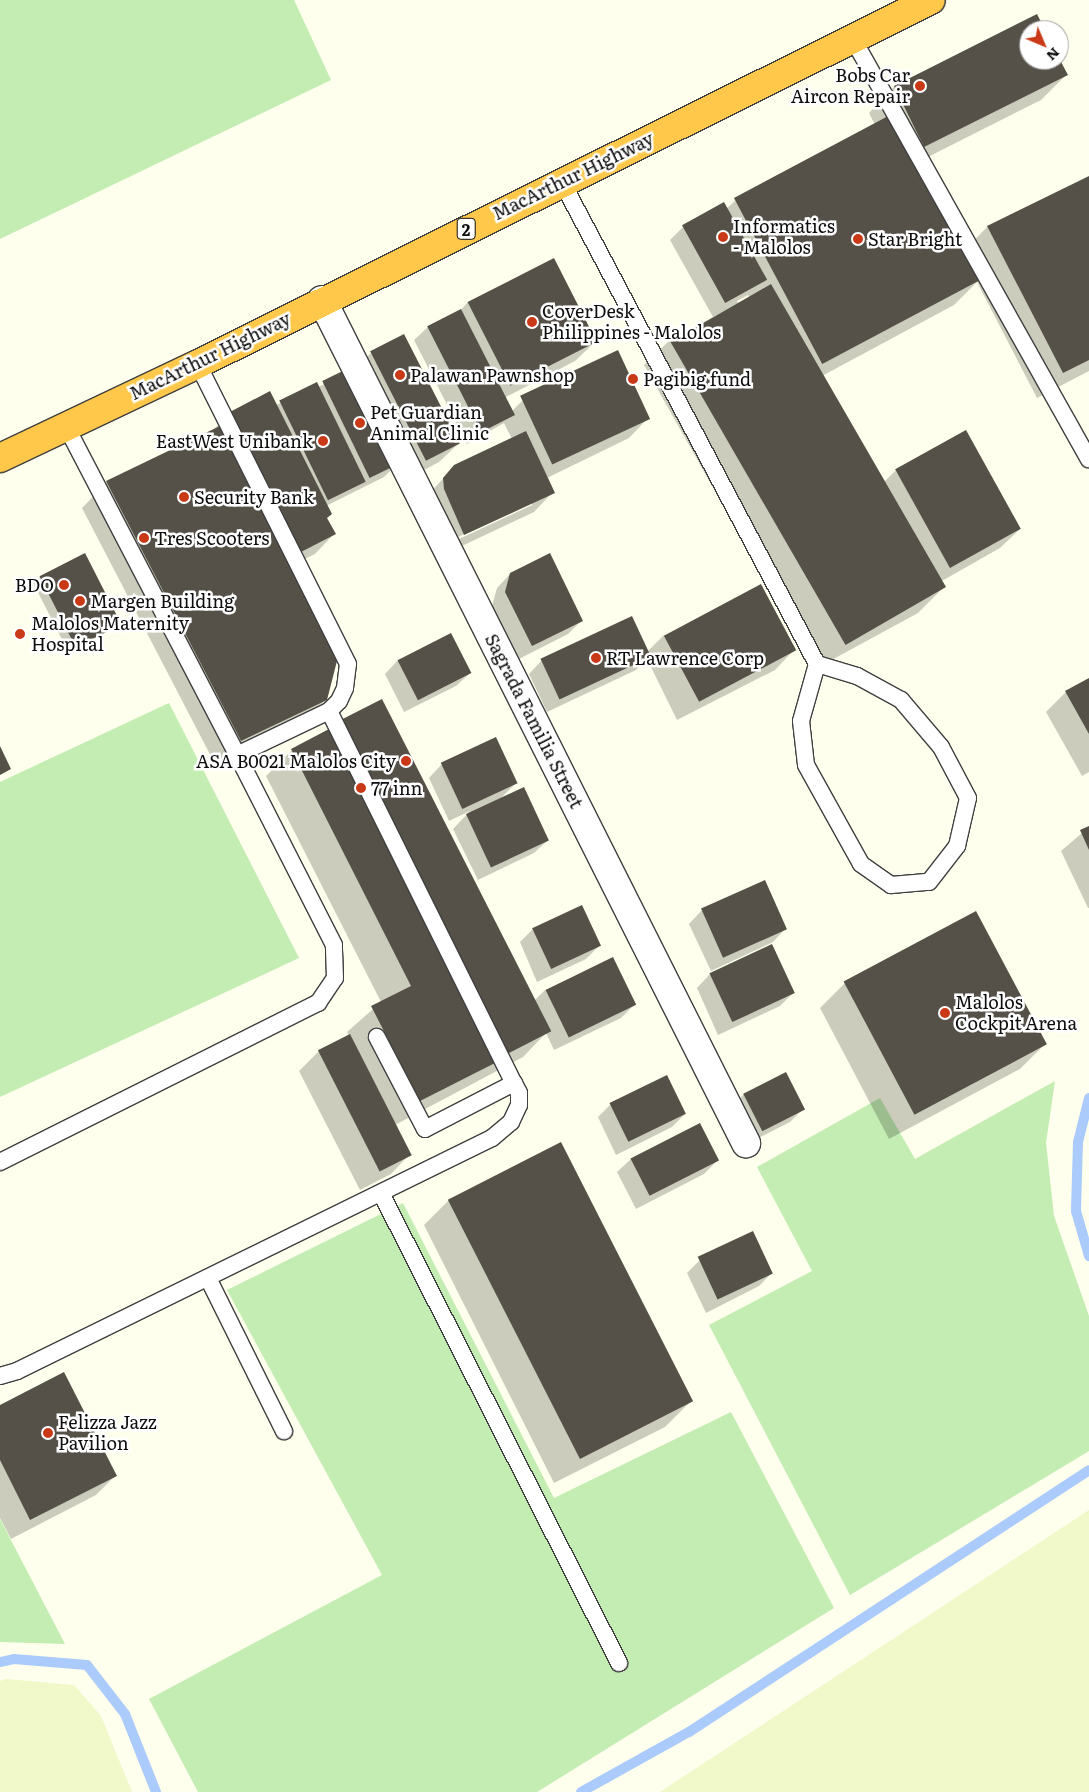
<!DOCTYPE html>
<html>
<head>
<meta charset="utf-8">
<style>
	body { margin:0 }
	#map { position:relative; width:1089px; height:1792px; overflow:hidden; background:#feffec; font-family:Literata,serif }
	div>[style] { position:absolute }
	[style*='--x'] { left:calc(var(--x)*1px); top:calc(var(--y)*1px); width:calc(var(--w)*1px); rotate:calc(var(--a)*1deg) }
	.farmland>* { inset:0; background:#f1f8c9 }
	.green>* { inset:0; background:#c3edb2 }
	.shadow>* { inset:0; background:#0003; transform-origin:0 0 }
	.stream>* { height:10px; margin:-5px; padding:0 5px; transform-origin:5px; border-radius:5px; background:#abcbfc }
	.building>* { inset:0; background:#565148; transform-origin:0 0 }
	.roads { filter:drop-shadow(1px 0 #404040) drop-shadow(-1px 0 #404040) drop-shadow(0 1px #404040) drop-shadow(0 -1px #404040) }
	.lane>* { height:16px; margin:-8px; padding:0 8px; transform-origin:8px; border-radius:8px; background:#fff }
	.street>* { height:28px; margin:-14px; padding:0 14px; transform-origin:14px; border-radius:14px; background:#fff }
	.highway>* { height:28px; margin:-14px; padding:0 14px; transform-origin:14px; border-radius:14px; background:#ffc84a }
	.dots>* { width:14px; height:14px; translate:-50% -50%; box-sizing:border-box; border:2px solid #fff; border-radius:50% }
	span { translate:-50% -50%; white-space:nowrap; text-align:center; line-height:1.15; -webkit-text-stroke:5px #fff; paint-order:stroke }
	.shield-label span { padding:1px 4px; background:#fff; border:1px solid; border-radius:4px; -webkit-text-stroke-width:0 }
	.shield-label { font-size:16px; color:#0d0d0d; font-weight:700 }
	.poi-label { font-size:18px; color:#0d0d0d }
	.right { translate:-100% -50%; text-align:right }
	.left { translate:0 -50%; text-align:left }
	.street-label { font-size:18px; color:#0d0d0d }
	.north { position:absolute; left:1019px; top:20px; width:50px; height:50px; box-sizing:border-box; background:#fff; border:1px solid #9e9e9e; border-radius:50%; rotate:135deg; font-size:14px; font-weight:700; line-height:20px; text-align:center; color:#0d0d0d }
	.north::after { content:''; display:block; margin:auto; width:18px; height:22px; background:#ca3917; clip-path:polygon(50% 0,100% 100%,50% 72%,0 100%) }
</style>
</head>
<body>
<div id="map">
	<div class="farmland">
		<div style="clip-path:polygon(1089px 1510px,1089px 1792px,660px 1792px)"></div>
		<div style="clip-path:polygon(6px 1679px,74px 1685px,101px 1716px,132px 1792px,0 1792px,0 1681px)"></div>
	</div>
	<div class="green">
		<div style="clip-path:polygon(0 0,294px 0,331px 80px,0 239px)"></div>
		<div style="clip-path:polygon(169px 703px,299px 958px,0 1097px,0 782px)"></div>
		<div style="clip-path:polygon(1055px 1081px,1046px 1143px,1054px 1216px,1089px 1316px,1089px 1451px,850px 1595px,709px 1325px,812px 1271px,757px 1167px,880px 1098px,915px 1159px)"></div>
		<div style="clip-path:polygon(403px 1203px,554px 1498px,731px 1412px,834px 1608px,537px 1792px,198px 1792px,149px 1699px,382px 1575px,227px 1290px)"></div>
		<div style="clip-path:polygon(0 1519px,65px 1644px,0 1642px)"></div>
	</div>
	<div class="shadow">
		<div style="clip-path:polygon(evenodd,1037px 16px,1044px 30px,1029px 30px,1029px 60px,1059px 60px,1066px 75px,1041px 100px,916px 163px,964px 251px,987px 227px,1089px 177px,1089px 371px,1037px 398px,977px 282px,954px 305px,822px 376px,883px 483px,895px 471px,966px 431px,1020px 529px,1000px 548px,940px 582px,943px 588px,918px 613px,815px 669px,644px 365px,670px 340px,713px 317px,670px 240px,683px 227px,723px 204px,726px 209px,736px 200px,875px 125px,869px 113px,894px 87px,1037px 16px,748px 295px,749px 297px,738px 303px,737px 301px,748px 295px)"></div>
		<div style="clip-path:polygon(evenodd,468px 302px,595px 342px,575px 361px,504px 398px,511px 412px,522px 401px,648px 418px,629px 438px,547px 478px,553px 492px,534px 512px,445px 554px,424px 499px,455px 466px,512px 439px,504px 423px,467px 444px,414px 340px,428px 327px,459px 312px,468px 302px,532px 502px,532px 505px,459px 539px,458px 537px,532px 502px)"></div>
		<div style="clip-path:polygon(371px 353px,459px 443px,439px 462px,406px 480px,398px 463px,384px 477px,326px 506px,326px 518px,334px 534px,315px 554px,290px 566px,326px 700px,300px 725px,216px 766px,82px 508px,107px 482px,212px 431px,229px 414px,276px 405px,318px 387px,352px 371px)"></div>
		<div style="left:84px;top:555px;width:78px;height:58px;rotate:63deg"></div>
		<div style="clip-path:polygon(510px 574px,581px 621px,568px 634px,519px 659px,492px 606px,497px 588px)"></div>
		<div style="clip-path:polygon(664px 635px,794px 650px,775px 670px,677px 720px,647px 659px,636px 670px,547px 712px,529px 674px,542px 660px,647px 652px)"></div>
		<div style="clip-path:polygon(398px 660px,470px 673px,456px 686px,404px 712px,385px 674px)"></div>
		<div style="clip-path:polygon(1089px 679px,1089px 772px,1082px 776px,1046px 712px,1066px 692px)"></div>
		<div style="clip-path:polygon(329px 731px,533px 1002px,545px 990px,612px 959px,634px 1005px,621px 1018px,554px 1050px,546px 1033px,523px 1057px,395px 1125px,410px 1154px,391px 1174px,360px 1190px,299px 1071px,319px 1051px,349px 1036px,347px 1032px,381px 1002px,266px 776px,292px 750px)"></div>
		<div style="clip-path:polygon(442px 764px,516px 783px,499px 800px,548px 840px,534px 853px,478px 880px,453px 829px,470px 811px,449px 821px,429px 778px)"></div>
		<div style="clip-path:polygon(1089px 827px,1089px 908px,1088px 908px,1061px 851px)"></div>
		<div style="clip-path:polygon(702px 910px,786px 928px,773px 942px,711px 971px,689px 924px)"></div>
		<div style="clip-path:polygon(533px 929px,599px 946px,586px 959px,537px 982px,520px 942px)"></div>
		<div style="clip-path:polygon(710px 974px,793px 993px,780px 1006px,718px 1035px,697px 988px)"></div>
		<div style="clip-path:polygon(845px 983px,1045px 1044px,1020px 1069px,889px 1139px,820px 1008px)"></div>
		<div style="clip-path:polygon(744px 1094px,803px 1109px,790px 1122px,749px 1143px,731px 1107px)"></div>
		<div style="clip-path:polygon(611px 1104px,685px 1114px,672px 1127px,616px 1155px,598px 1117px)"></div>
		<div style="clip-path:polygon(631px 1159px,718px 1160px,704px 1174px,636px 1209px,617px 1172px)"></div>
		<div style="clip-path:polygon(449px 1200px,690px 1402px,665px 1427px,554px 1483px,424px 1225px)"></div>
		<div style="clip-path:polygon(700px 1260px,772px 1273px,759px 1286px,706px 1313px,687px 1273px)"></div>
		<div style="clip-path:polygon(0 1407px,115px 1476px,96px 1495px,11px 1539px,0 1518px)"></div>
	</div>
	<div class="stream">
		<div style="--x:1089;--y:1098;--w:45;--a:104"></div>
		<div style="--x:1078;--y:1142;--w:69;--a:91.7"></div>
		<div style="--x:1076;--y:1211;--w:47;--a:73.9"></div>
		<div style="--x:0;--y:1662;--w:14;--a:-12"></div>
		<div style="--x:14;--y:1659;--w:73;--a:4.7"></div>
		<div style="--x:87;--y:1665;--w:62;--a:52.2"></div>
		<div style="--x:125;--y:1714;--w:84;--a:68.3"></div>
		<div style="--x:581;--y:1792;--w:124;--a:-29.1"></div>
		<div style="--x:689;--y:1732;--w:478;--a:-33.2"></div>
	</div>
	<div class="building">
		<div style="clip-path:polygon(1037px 14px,1045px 30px,1029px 30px,1029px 60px,1060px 60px,1068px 75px,924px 147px,894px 86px)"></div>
		<div style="left:892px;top:114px;width:188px;height:179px;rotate:62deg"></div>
		<div style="clip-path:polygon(1089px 176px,1089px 360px,1063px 373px,987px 226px)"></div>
		<div style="left:724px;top:202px;width:89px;height:48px;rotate:61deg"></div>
		<div style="left:554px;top:258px;width:94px;height:97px;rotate:63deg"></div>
		<div style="left:771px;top:284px;width:350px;height:116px;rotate:60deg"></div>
		<div style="left:461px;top:309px;width:119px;height:38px;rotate:63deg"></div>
		<div style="left:404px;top:334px;width:123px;height:38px;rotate:63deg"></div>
		<div style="left:618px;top:350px;width:76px;height:108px;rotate:65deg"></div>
		<div style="left:351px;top:367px;width:108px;height:32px;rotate:64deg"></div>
		<div style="left:317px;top:382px;width:111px;height:42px;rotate:64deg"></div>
		<div style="clip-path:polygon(270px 391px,332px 514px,327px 518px,336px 534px,299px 553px,228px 413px)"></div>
		<div style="clip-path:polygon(220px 426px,338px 657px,327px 700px,241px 741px,106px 481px)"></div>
		<div style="left:966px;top:430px;width:113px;height:81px;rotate:61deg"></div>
		<div style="clip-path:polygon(526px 431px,555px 493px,464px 535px,444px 489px,443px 478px,454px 465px)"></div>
		<div style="left:85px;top:553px;width:80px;height:51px;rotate:63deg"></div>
		<div style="clip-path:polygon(550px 553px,583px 621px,532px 646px,505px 592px,510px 573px)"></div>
		<div style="left:761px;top:584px;width:75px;height:110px;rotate:62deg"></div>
		<div style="left:632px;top:616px;width:45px;height:101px;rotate:65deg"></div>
		<div style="left:451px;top:633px;width:45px;height:60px;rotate:63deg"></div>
		<div style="clip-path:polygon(1089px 678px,1089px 734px,1065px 691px)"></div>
		<div style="left:382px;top:699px;width:373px;height:48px;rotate:63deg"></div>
		<div style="clip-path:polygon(329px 729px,497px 1062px,420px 1101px,371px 1006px,411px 986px,291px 749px)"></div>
		<div style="left:496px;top:737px;width:51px;height:61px;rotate:65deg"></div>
		<div style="clip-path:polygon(0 746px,11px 769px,0 775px)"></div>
		<div style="left:524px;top:787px;width:59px;height:64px;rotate:65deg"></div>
		<div style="clip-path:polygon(1089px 826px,1089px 850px,1080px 830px)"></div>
		<div style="left:765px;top:880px;width:54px;height:70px;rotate:66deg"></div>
		<div style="left:582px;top:905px;width:45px;height:55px;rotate:65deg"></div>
		<div style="left:976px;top:911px;width:151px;height:150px;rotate:62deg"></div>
		<div style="left:772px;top:944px;width:54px;height:69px;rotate:65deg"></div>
		<div style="left:613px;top:957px;width:53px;height:75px;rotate:64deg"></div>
		<div style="left:350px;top:1034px;width:136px;height:36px;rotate:63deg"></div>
		<div style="left:786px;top:1072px;width:42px;height:48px;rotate:63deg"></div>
		<div style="left:667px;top:1075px;width:43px;height:64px;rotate:64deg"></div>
		<div style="left:700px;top:1123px;width:42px;height:78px;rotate:63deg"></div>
		<div style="left:561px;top:1142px;width:291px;height:127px;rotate:63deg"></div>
		<div style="left:753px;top:1231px;width:47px;height:61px;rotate:65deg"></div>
		<div style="clip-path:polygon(64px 1372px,117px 1476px,30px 1520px,0 1460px,0 1405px)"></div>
	</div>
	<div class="roads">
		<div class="lane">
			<div style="--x:853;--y:39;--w:482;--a:60.7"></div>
			<div style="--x:562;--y:182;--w:545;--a:62.12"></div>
			<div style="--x:817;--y:664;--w:59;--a:105.7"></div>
			<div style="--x:801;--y:721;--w:44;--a:83.5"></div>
			<div style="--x:806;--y:765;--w:113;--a:60.9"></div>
			<div style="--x:861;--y:864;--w:37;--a:35"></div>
			<div style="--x:891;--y:885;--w:38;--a:-5"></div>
			<div style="--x:929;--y:882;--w:46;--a:-52.1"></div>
			<div style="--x:957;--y:846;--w:49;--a:-77.1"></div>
			<div style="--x:968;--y:798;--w:58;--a:-117.9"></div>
			<div style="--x:941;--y:747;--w:62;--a:-130.4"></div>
			<div style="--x:901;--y:700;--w:50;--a:-151.4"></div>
			<div style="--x:857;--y:676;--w:42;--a:-163.3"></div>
			<div style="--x:66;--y:426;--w:371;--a:62.5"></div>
			<div style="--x:237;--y:755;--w:102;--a:-25.6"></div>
			<div style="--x:329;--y:711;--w:14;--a:-45"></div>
			<div style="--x:339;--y:701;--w:14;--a:-65"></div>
			<div style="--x:345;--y:688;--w:24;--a:-83"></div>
			<div style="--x:348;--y:664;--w:335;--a:-116.6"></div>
			<div style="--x:329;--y:711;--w:415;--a:63.6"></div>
			<div style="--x:514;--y:1083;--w:100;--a:152.7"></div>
			<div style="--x:425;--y:1129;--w:104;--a:-117.6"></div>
			<div style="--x:0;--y:1162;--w:356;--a:-26.6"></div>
			<div style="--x:318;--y:1003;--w:30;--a:-56"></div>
			<div style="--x:335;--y:978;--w:33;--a:-92"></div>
			<div style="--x:334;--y:945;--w:213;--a:-117"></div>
			<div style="--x:381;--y:1193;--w:527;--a:63.14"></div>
			<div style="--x:208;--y:1278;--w:171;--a:63.6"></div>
			<div style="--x:0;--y:1376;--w:18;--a:-16"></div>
			<div style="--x:17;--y:1371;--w:529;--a:-26.13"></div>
			<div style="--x:492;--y:1138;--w:25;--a:-40"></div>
			<div style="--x:511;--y:1122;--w:19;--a:-65"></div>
			<div style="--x:519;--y:1105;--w:12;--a:-90"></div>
			<div style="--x:519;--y:1093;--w:11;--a:-117"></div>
		</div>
		<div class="street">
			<div style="--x:322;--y:300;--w:944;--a:63.3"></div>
		</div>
		<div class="highway">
			<div style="--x:0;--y:458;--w:219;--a:-25.4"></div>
			<div style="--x:198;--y:364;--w:818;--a:-26.41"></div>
		</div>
	</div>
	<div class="dots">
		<div style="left:920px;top:86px;background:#ca3917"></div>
		<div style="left:723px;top:237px;background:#ca3917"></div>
		<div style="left:858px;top:239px;background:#ca3917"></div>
		<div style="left:532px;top:322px;background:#ca3917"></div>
		<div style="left:400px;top:375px;background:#ca3917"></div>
		<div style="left:633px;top:379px;background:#ca3917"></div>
		<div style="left:360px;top:423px;background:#ca3917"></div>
		<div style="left:323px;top:441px;background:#ca3917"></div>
		<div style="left:184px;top:497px;background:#ca3917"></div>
		<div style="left:144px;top:538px;background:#ca3917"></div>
		<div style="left:64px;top:585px;background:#ca3917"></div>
		<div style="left:80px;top:601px;background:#ca3917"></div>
		<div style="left:20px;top:634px;background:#ca3917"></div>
		<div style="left:596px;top:658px;background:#ca3917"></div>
		<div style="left:406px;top:761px;background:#ca3917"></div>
		<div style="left:361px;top:788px;background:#ca3917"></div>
		<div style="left:945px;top:1013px;background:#ca3917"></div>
		<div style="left:48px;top:1433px;background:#ca3917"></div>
	</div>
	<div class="shield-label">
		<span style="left:466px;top:229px">2</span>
	</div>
	<div class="poi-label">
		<span class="right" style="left:910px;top:86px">Bobs Car<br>Aircon Repair</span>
		<span class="left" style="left:733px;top:237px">Informatics<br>- Malolos</span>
		<span class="left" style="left:868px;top:239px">Star Bright</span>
		<span class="left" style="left:542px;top:322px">CoverDesk<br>Philippines - Malolos</span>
		<span class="left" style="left:410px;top:375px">Palawan Pawnshop</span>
		<span class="left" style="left:643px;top:379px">Pagibig fund</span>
		<span class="left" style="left:370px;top:423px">Pet Guardian<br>Animal Clinic</span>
		<span class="right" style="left:313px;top:441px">EastWest Unibank</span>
		<span class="left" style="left:194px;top:497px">Security Bank</span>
		<span class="left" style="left:154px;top:538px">Tres Scooters</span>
		<span class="right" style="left:54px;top:585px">BDO</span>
		<span class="left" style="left:90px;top:601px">Margen Building</span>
		<span class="left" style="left:31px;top:634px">Malolos Maternity<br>Hospital</span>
		<span class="left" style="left:606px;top:658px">RT Lawrence Corp</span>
		<span class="right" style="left:396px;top:761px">ASA B0021 Malolos City</span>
		<span class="left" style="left:371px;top:788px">77 inn</span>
		<span class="left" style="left:955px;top:1013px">Malolos<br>Cockpit Arena</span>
		<span class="left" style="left:58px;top:1433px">Felizza Jazz<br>Pavilion</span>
	</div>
	<div class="street-label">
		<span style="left:573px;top:176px;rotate:-26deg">MacArthur Highway</span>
		<span style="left:210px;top:356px;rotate:-26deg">MacArthur Highway</span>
		<span style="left:534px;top:721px;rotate:63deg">Sagrada Familia Street</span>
	</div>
	<div class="north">N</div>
</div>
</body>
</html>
